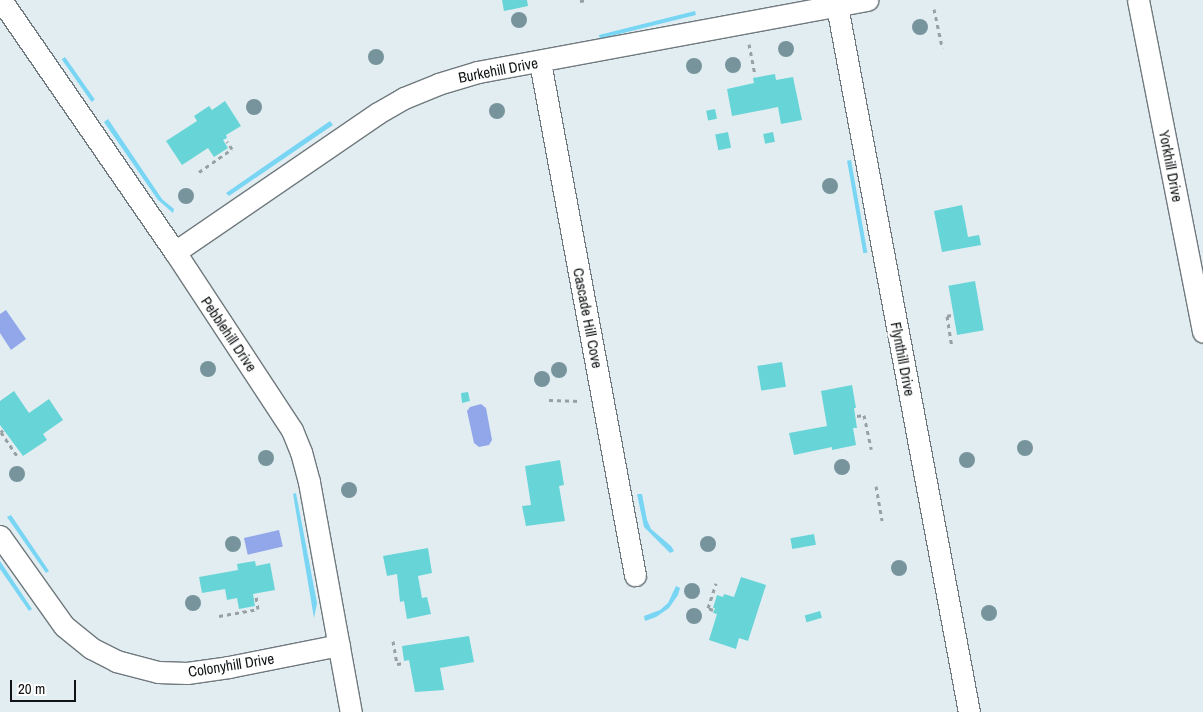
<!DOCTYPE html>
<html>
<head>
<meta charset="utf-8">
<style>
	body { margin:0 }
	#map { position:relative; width:1203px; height:712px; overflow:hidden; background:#e2edf1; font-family:"Archivo Narrow",sans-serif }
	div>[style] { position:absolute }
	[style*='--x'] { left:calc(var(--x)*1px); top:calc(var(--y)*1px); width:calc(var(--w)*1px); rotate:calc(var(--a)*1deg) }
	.green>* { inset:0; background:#78d5f3; transform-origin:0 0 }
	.water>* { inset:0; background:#91a7ea; transform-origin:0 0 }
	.building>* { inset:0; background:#67d5d7; transform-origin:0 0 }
	.path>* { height:3px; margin-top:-1.5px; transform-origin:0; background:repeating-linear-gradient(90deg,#97a0a3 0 4px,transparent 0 8px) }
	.roads { filter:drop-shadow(1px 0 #707a7e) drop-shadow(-1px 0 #707a7e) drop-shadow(0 1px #707a7e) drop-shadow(0 -1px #707a7e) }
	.minor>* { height:21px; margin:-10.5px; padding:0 10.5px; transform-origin:10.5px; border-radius:10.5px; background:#fff }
	.trees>* { width:16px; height:16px; margin:-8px; border-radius:50%; background:#77949d }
	span { translate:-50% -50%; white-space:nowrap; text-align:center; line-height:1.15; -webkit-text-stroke:5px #fff; paint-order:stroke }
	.street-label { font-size:15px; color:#101415 }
	.scale { position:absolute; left:10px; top:680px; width:66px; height:22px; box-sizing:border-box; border:2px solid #101415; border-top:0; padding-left:6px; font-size:15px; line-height:18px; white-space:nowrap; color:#101415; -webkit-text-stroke:4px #fff; paint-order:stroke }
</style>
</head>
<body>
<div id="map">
	<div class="green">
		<div style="left:695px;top:11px;width:4px;height:99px;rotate:76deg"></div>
		<div style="left:65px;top:57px;width:52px;height:4px;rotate:55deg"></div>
		<div style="clip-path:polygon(108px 119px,162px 199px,174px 209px,173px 213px,158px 200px,104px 122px)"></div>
		<div style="clip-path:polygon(330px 121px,333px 125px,229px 196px,226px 193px)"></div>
		<div style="left:851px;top:160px;width:94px;height:4px;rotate:80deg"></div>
		<div style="clip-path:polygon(296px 493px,317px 603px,314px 618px,293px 494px)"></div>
		<div style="clip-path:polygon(637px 494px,642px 494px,647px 520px,651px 529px,671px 546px,674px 551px,670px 553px,644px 527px)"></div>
		<div style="clip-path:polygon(11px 515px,49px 571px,46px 573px,7px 517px)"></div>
		<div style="clip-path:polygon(0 561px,32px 609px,29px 611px,0 569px)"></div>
		<div style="clip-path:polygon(676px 586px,680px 588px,678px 595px,669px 608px,656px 617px,645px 621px,644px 616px,660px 610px,668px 603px)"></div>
	</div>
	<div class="water">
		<div style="clip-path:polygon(6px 310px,26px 339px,11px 350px,0 333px,0 314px)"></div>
		<div style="clip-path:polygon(481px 404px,486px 408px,492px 440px,489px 445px,479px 447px,474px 443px,467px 411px,470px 407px)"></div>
		<div style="left:279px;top:530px;width:17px;height:36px;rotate:77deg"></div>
	</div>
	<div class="building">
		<div style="clip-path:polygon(502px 0,527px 0,528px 6px,504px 11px)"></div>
		<div style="clip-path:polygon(775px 74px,776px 80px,793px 77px,802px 120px,781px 124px,778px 107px,732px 116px,727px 89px,754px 83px,753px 78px)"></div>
		<div style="clip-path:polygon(225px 101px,241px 126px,226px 135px,227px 138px,223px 140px,228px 148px,214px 157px,208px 148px,182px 165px,166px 141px,197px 121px,194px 116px,209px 106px,212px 110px)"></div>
		<div style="left:715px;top:109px;width:10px;height:9px;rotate:79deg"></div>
		<div style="left:728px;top:132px;width:16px;height:13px;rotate:79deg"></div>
		<div style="left:773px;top:132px;width:10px;height:10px;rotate:79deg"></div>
		<div style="clip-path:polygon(962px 205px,968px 237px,979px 235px,981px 245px,942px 252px,934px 211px)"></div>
		<div style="left:975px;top:281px;width:50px;height:27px;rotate:80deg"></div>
		<div style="left:782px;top:362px;width:25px;height:25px;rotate:81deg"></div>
		<div style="clip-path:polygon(852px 385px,856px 408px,854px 408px,857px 428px,853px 428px,856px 445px,832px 450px,832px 447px,794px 455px,789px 433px,827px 426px,821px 391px)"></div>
		<div style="clip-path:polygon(14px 391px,29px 413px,49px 399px,63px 420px,43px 434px,47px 440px,23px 456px,0 425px,0 401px)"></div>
		<div style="clip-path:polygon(468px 392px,470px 401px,462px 403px,461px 393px)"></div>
		<div style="clip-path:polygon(560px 460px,564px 485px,559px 486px,565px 521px,526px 526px,522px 506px,531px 505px,525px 466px)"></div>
		<div style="left:814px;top:534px;width:11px;height:24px;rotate:80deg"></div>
		<div style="clip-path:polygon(428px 548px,432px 573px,418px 576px,422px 598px,427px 597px,431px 614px,407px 619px,404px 601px,400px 602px,397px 574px,387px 576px,383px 556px)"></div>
		<div style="clip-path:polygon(255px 561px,256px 566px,270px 563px,275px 590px,253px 594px,255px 606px,239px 609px,237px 598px,227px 600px,225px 589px,202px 593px,199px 577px,238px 570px,237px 564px)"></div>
		<div style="clip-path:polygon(741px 577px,766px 585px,748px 641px,739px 638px,736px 649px,709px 640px,717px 614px,713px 613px,715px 608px,713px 608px,717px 595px,723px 597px,724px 594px,734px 597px)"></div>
		<div style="left:820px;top:611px;width:7px;height:16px;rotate:74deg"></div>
		<div style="clip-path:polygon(469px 636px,474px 662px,440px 668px,444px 690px,415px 692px,409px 660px,404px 661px,402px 646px)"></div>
	</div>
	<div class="path">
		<div style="--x:580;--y:1;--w:7;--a:-8"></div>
		<div style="--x:934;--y:9;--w:40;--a:78"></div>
		<div style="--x:749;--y:44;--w:32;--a:79"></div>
		<div style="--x:199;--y:172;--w:40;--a:-34.9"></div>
		<div style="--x:232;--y:149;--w:9;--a:-122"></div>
		<div style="--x:951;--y:315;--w:4;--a:166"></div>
		<div style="--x:947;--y:316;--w:30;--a:81"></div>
		<div style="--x:549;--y:400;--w:32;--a:2"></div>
		<div style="--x:857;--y:416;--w:7;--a:-8"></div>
		<div style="--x:864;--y:415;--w:35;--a:78"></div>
		<div style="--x:3;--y:430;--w:3;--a:135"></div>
		<div style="--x:1;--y:432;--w:29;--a:56"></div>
		<div style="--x:876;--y:486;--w:35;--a:80"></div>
		<div style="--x:713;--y:610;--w:5;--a:-158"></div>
		<div style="--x:708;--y:608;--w:26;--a:-72"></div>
		<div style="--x:219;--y:616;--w:40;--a:-10"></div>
		<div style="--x:258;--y:609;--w:13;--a:-99"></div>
		<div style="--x:393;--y:641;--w:23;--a:80"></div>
		<div style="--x:397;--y:664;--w:7;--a:-8"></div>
	</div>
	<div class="roads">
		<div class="minor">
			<div style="--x:1;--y:0;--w:306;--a:55.4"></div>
			<div style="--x:175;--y:252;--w:213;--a:56.7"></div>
			<div style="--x:292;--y:430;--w:24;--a:68"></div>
			<div style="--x:301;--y:452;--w:31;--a:75"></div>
			<div style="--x:309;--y:482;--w:234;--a:79.7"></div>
			<div style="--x:1138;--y:0;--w:338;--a:78.9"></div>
			<div style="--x:837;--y:6;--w:718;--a:79.41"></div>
			<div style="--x:540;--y:62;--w:522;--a:79.51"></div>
			<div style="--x:175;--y:252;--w:246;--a:-34.4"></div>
			<div style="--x:378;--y:113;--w:30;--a:-30"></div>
			<div style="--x:404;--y:98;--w:37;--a:-22"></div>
			<div style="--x:438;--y:84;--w:42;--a:-16.7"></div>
			<div style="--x:478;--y:72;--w:396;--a:-10.5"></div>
			<div style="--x:0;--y:536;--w:110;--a:54.6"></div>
			<div style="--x:64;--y:626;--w:35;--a:39"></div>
			<div style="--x:91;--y:648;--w:28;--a:27"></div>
			<div style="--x:116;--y:661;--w:43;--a:14.7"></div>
			<div style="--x:158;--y:672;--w:29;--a:2"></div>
			<div style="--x:187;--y:673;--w:42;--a:-8.1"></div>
			<div style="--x:229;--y:667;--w:112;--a:-11.3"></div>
		</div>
	</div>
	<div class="trees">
		<div style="left:519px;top:20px"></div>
		<div style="left:920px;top:27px"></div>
		<div style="left:786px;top:49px"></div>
		<div style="left:376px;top:57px"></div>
		<div style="left:733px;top:65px"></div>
		<div style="left:694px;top:66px"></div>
		<div style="left:254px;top:107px"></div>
		<div style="left:497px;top:111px"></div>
		<div style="left:830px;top:186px"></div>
		<div style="left:186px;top:196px"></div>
		<div style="left:208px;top:369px"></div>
		<div style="left:559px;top:370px"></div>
		<div style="left:542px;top:379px"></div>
		<div style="left:1025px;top:448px"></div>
		<div style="left:266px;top:458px"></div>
		<div style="left:967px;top:460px"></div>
		<div style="left:842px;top:467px"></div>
		<div style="left:17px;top:474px"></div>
		<div style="left:349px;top:490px"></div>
		<div style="left:233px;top:544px"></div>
		<div style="left:708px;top:544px"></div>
		<div style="left:899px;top:568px"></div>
		<div style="left:692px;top:591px"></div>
		<div style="left:193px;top:603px"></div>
		<div style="left:989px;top:613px"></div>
		<div style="left:694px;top:616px"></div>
	</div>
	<div class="street-label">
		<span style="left:498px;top:70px;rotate:-11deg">Burkehill Drive</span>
		<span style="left:1171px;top:166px;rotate:79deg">Yorkhill Drive</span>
		<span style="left:588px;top:318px;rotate:79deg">Cascade Hill Cove</span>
		<span style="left:229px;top:334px;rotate:56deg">Pebblehill Drive</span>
		<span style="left:903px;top:359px;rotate:79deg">Flynthill Drive</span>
		<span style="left:231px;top:665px;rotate:-9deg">Colonyhill Drive</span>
	</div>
	<div class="scale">20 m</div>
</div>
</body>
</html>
